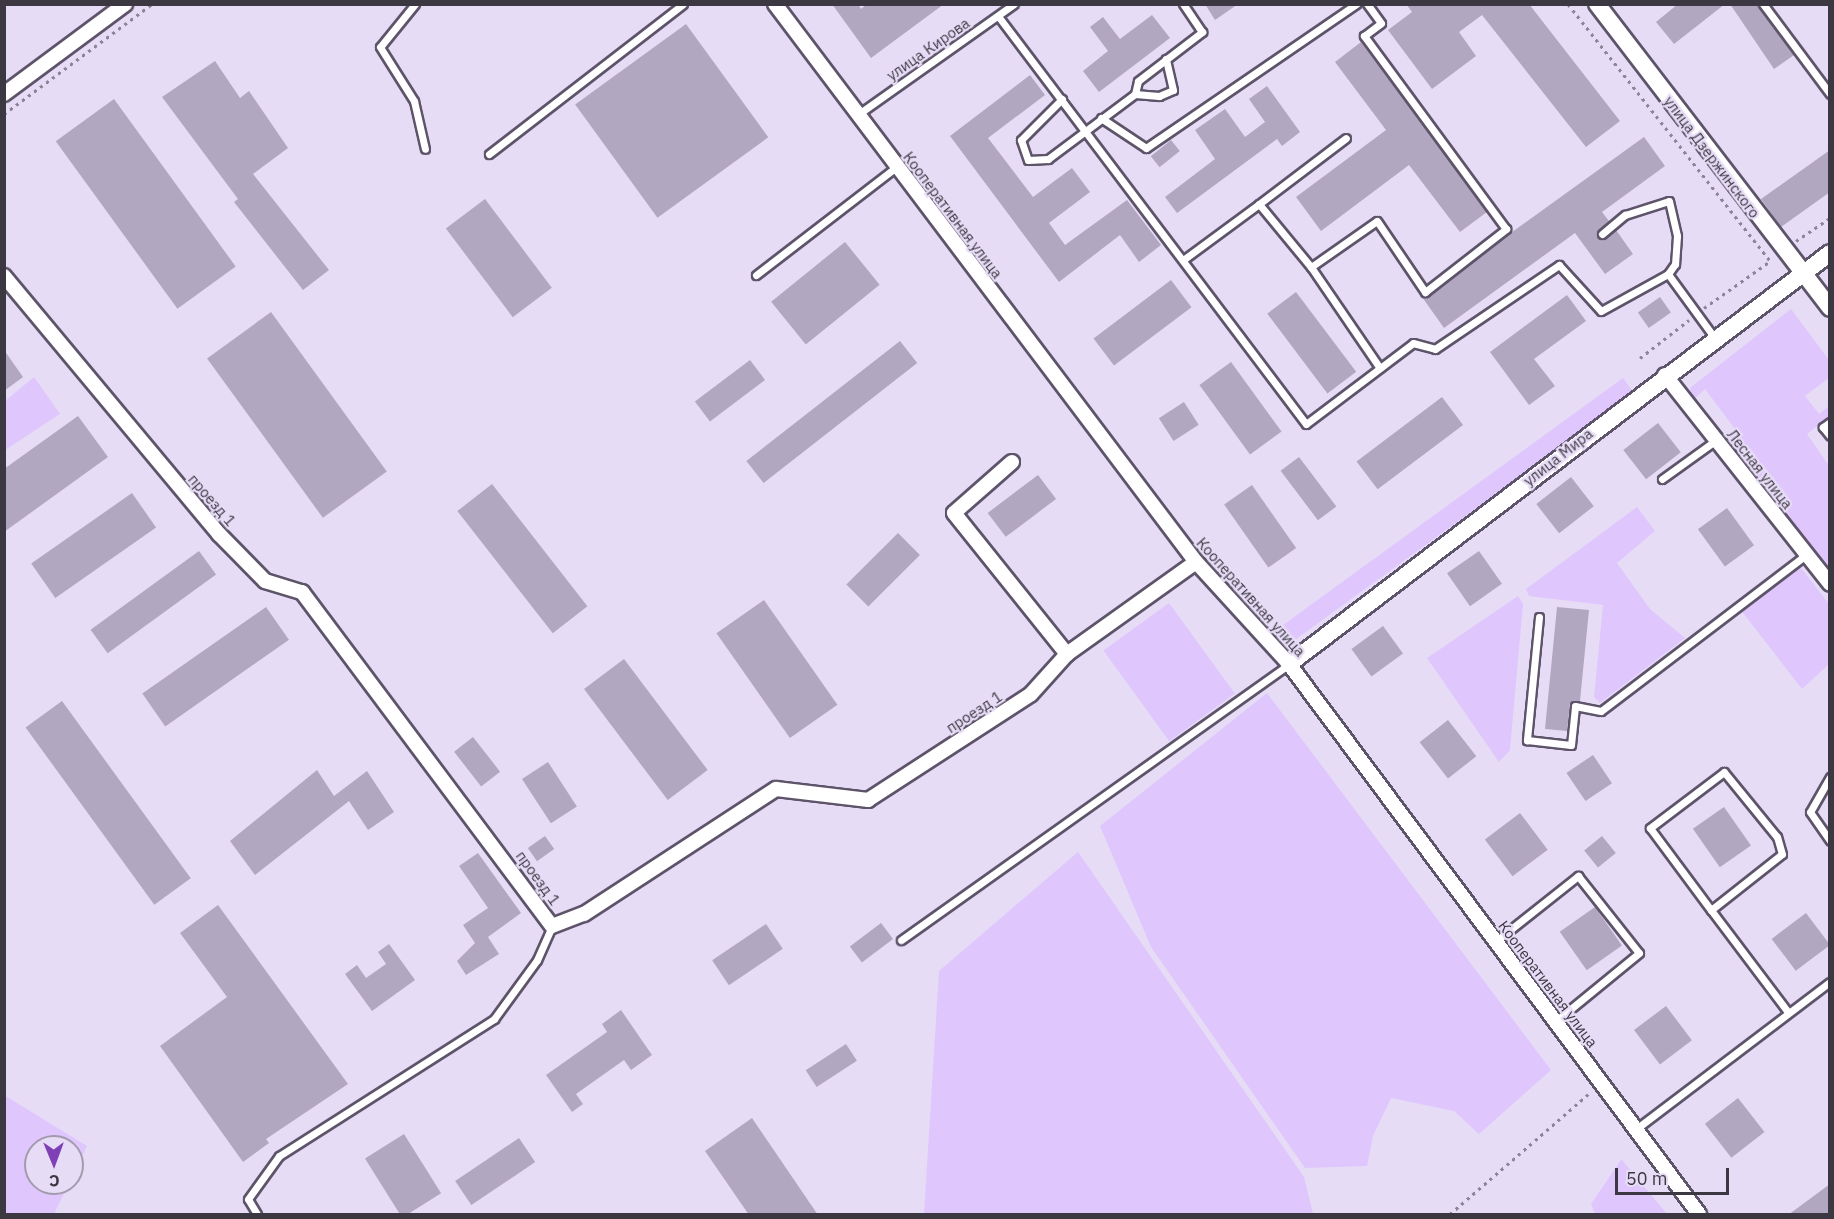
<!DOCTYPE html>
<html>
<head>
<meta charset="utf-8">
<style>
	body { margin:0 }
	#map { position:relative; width:1834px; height:1219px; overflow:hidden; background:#e7dcf6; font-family:"IBM Plex Sans",sans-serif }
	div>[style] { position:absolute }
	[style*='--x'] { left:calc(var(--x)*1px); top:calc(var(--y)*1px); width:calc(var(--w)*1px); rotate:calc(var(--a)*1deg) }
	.green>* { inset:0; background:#dfc6fd; transform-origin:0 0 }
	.building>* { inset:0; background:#b2a7c0; transform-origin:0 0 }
	.path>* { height:3px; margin-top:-1.5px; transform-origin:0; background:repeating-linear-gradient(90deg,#8d8597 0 3px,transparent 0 7.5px) }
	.roads { filter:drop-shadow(2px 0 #5e546a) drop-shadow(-2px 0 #5e546a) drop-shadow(0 2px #5e546a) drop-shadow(0 -2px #5e546a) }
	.service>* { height:7px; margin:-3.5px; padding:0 3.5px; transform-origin:3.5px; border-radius:3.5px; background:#fff }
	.minor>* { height:14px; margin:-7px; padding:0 7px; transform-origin:7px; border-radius:7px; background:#fff }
	.tertiary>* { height:16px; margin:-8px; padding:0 8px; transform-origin:8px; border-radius:8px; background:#fff }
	span { translate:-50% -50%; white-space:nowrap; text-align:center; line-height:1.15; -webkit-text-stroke:4.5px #e7dcf6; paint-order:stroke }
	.street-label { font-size:15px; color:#3c3842 }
	.frame { position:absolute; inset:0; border:6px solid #3c3842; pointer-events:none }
	.north { position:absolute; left:24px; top:1135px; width:60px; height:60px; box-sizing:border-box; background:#e7dcf6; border:2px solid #a39aae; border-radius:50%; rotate:179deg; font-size:16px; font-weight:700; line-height:24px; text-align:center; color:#3c3842 }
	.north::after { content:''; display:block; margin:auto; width:21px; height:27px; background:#7f40b6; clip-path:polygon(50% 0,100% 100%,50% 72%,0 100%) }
	.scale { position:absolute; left:1615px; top:1168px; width:114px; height:27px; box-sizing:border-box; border:3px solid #3c3842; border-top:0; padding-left:8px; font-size:18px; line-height:21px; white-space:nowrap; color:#3c3842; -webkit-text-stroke:4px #e7dcf6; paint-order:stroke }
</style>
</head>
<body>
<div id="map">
	<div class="green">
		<div style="clip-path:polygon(1791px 309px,1829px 360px,1829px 378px,1805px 396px,1819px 414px,1829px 406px,1829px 417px,1807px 434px,1829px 466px,1829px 579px,1727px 449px,1741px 437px,1705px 389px,1693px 400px,1690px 388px)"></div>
		<div style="clip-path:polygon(34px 377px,60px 414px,5px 450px,5px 401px)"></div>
		<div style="left:1623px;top:378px;width:19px;height:442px;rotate:54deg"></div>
		<div style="clip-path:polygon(1637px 507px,1655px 531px,1617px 563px,1650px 609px,1685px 638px,1600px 703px,1594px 697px,1603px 605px,1529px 596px,1526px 589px)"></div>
		<div style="clip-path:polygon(1798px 564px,1829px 604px,1829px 664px,1802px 689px,1740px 609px)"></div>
		<div style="clip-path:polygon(1518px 596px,1523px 604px,1510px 750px,1499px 762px,1427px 658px)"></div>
		<div style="left:1169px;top:603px;width:112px;height:81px;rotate:54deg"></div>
		<div style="clip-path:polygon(1267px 693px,1551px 1070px,1479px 1134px,1454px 1111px,1391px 1098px,1373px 1136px,1367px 1166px,1305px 1168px,1151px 947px,1100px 826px)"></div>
		<div style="clip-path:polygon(1078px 852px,1304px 1177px,1313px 1214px,924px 1214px,939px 971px)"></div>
		<div style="clip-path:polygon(4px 1095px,87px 1146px,72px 1178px,72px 1147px,36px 1147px,36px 1183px,69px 1183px,54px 1214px,5px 1214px)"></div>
		<div style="clip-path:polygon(1621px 1160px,1622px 1160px,1667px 1214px,1595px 1214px,1591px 1204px)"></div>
	</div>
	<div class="building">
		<div style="clip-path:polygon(832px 4px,858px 4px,861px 9px,867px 4px,944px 4px,871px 58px)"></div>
		<div style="clip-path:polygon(1205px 4px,1238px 4px,1215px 20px)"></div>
		<div style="clip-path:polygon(1406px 4px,1529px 4px,1620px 121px,1586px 147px,1482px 15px,1459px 32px,1476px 56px,1432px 89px,1388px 30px,1412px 12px)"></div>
		<div style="clip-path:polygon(1678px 4px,1725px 4px,1674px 44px,1656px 22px)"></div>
		<div style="clip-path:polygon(1730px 4px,1757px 4px,1794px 55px,1774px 69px)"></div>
		<div style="clip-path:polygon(1152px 15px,1170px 38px,1099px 92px,1083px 71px,1108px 51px,1090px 27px,1103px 17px,1120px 39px)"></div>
		<div style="left:686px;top:24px;width:140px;height:137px;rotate:54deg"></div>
		<div style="clip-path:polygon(1361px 42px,1487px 212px,1460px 232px,1409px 165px,1321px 231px,1296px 197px,1386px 130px,1335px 62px)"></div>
		<div style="clip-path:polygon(215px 61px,240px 98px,249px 91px,288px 148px,253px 174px,329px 270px,303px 290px,234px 202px,238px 199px,162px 97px)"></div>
		<div style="clip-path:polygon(1030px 75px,1045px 95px,988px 138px,1033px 197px,1072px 168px,1090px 192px,1049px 223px,1065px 245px,1127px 200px,1161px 245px,1139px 262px,1120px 235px,1059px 282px,950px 136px)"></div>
		<div style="clip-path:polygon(1267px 86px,1300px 132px,1282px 146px,1277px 139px,1177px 213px,1165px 197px,1215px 159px,1195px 130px,1225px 109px,1245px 137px,1265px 122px,1249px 99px)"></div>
		<div style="left:114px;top:99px;width:207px;height:72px;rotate:54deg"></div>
		<div style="clip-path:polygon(1644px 137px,1665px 166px,1602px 212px,1609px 221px,1597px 233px,1602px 240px,1616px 230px,1633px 254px,1605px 274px,1575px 233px,1444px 328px,1422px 297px)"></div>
		<div style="left:1171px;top:140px;width:14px;height:26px;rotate:51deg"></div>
		<div style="clip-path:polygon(1830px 150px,1830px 192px,1781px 227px,1761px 199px)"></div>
		<div style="left:485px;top:199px;width:111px;height:49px;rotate:53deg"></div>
		<div style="left:845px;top:242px;width:55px;height:95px;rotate:51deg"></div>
		<div style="left:1171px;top:280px;width:34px;height:97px;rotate:53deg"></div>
		<div style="left:1296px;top:292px;width:100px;height:36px;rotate:53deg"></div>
		<div style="clip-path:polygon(1567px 295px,1586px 321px,1534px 359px,1555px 386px,1529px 405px,1490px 352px)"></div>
		<div style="left:1660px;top:297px;width:19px;height:27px;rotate:55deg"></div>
		<div style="left:271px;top:312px;width:197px;height:79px;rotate:54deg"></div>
		<div style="left:900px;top:341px;width:28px;height:195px;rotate:52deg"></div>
		<div style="clip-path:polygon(4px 350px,23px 377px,4px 391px)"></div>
		<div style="left:750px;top:360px;width:25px;height:69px;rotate:53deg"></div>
		<div style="left:1231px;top:362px;width:86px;height:39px;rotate:54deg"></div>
		<div style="left:1442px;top:397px;width:35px;height:107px;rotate:53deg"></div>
		<div style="left:1184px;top:402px;width:27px;height:30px;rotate:57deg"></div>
		<div style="clip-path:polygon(78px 416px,108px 457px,4px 532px,4px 469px)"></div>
		<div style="left:1658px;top:423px;width:37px;height:44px;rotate:52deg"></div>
		<div style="left:1299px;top:457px;width:62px;height:23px;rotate:53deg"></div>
		<div style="left:1038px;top:475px;width:30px;height:63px;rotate:53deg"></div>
		<div style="left:1571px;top:477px;width:37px;height:44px;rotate:52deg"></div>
		<div style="left:492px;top:484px;width:155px;height:44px;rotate:52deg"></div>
		<div style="left:1252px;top:485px;width:77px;height:34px;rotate:55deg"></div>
		<div style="left:132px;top:493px;width:42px;height:123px;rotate:55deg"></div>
		<div style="left:1727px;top:508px;width:46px;height:36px;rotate:54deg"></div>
		<div style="left:898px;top:533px;width:31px;height:73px;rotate:45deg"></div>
		<div style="left:199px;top:551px;width:29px;height:134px;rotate:54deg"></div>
		<div style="left:1479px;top:551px;width:40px;height:39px;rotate:55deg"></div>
		<div style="left:764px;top:600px;width:128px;height:58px;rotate:55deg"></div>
		<div style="left:266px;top:607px;width:40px;height:151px;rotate:55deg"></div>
		<div style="clip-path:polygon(1557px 607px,1589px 610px,1580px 701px,1570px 703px,1567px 731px,1545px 729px)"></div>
		<div style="left:1383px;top:626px;width:34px;height:39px;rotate:54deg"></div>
		<div style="left:624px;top:659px;width:139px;height:50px;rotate:53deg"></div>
		<div style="left:62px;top:701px;width:219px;height:45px;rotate:54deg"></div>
		<div style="left:1448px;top:720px;width:46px;height:36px;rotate:52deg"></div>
		<div style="left:473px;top:737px;width:44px;height:24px;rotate:52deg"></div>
		<div style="left:1593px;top:755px;width:34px;height:32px;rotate:56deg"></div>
		<div style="left:548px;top:762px;width:53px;height:31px;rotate:57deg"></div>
		<div style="clip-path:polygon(317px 770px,334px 796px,367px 771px,394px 812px,368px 830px,349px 801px,255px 875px,230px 841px)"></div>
		<div style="left:1724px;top:807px;width:47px;height:38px;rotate:55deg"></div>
		<div style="left:1520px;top:813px;width:46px;height:44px;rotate:53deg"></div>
		<div style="left:545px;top:836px;width:16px;height:21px;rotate:55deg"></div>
		<div style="left:1602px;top:836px;width:22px;height:23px;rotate:51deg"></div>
		<div style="clip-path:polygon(478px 853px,521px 913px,488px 937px,499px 954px,466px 975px,457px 961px,475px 943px,463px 925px,488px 908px,459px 866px)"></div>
		<div style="clip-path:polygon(218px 905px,348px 1084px,266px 1139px,269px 1143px,243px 1162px,160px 1046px,227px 997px,180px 933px)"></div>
		<div style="left:1595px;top:907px;width:47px;height:43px;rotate:55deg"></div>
		<div style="left:1806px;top:913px;width:40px;height:43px;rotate:53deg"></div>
		<div style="left:881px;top:923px;width:20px;height:39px;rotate:53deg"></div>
		<div style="left:766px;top:924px;width:30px;height:65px;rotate:56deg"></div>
		<div style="clip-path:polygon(389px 944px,415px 980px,372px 1011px,345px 974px,357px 965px,366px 978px,386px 964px,378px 952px)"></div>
		<div style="left:1666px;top:1006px;width:43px;height:40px;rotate:53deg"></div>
		<div style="clip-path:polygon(621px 1010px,652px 1055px,631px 1070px,624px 1060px,576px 1094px,583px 1104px,572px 1112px,546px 1075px,607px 1032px,602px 1024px)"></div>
		<div style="left:846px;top:1044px;width:20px;height:48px;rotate:57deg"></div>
		<div style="left:1738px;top:1098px;width:43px;height:42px;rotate:52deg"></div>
		<div style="clip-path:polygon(752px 1118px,818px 1215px,749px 1215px,705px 1151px)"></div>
		<div style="left:404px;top:1134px;width:70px;height:46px;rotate:58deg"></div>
		<div style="left:519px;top:1138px;width:29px;height:77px;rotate:56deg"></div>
		<div style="clip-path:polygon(1830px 1184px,1830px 1215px,1788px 1215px)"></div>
	</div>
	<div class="path">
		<div style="--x:1568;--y:4;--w:327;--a:51.8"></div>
		<div style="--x:4;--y:114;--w:184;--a:-36.6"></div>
		<div style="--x:1796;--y:241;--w:41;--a:-34.1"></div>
		<div style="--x:1704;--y:308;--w:80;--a:-35.3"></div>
		<div style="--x:1640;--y:358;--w:62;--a:-37.8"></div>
		<div style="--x:1450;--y:1214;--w:186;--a:-40.9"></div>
	</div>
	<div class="roads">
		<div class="service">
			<div style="--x:415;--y:4;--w:55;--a:129.1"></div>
			<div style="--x:380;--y:47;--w:64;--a:57.8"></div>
			<div style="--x:414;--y:101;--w:49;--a:77.1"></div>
			<div style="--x:1763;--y:4;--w:112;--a:53.3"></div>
			<div style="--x:998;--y:16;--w:511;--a:52.95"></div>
			<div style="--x:1306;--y:424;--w:134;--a:-37.1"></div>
			<div style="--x:1413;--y:343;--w:23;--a:15"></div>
			<div style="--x:1435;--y:349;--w:150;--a:-34.1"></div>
			<div style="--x:1559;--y:265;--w:62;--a:47.6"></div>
			<div style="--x:1601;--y:311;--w:77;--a:-28.9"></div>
			<div style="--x:1668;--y:274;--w:78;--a:53.9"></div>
			<div style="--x:1135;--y:94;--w:24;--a:5"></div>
			<div style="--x:1159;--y:96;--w:15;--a:-23"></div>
			<div style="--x:1173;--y:90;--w:32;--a:-103"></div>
			<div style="--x:1062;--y:99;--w:58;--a:135"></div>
			<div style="--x:1021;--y:140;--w:21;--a:71"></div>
			<div style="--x:1028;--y:160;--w:20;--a:-3"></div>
			<div style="--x:1048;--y:159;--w:109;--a:-36.8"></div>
			<div style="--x:1135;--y:94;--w:13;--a:-77"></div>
			<div style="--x:1138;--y:81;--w:81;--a:-37.4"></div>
			<div style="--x:1202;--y:32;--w:34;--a:-124"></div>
			<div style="--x:857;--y:115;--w:192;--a:-35.3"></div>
			<div style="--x:1101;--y:118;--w:54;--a:33.7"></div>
			<div style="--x:1146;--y:148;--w:255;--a:-34.4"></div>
			<div style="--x:489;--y:154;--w:245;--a:-37.7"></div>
			<div style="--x:1259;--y:204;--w:109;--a:-37.2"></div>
			<div style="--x:1602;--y:234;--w:30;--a:-40"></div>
			<div style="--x:1625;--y:215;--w:46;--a:-17.7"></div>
			<div style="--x:1669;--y:201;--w:36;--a:77"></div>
			<div style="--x:1677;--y:236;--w:28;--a:94"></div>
			<div style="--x:1675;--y:264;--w:12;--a:125"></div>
			<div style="--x:1183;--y:260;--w:94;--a:-36.4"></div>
			<div style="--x:1259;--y:204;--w:82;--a:50.5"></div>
			<div style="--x:1311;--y:267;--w:80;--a:-34.9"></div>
			<div style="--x:1377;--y:221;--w:86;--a:55.9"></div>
			<div style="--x:1425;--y:292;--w:103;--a:-37.9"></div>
			<div style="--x:1506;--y:229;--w:240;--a:-126.3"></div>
			<div style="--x:1364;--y:36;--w:21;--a:-37"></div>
			<div style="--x:1381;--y:23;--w:24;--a:-126"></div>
			<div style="--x:1311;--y:267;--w:122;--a:55.7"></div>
			<div style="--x:756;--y:275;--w:177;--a:-37.6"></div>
			<div style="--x:1830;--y:422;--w:9;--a:144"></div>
			<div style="--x:1823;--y:427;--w:11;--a:52"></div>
			<div style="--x:1662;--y:479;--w:67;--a:-35.8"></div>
			<div style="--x:1539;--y:617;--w:124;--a:95.6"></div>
			<div style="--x:1527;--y:740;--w:44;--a:6.5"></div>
			<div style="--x:1571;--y:745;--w:39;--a:-84"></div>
			<div style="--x:1575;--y:706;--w:26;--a:11"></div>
			<div style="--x:1601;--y:711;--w:258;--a:-37.3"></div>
			<div style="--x:1830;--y:777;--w:40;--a:119.7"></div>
			<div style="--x:1810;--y:812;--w:35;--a:55"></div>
			<div style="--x:1711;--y:910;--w:90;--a:-38.3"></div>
			<div style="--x:1782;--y:854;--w:18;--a:-106"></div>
			<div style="--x:1777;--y:837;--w:84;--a:-129.2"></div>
			<div style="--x:1724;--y:772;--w:93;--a:142.9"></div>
			<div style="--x:1650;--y:828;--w:102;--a:53.4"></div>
			<div style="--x:1711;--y:910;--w:128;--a:53"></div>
			<div style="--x:901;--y:940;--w:476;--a:-35.4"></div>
			<div style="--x:1496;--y:941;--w:105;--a:-38.4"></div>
			<div style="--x:1578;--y:876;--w:98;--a:51.6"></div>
			<div style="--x:1639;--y:953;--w:107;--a:140.7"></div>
			<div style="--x:1636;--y:1129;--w:243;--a:-37.2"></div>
			<div style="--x:257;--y:1214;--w:17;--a:-121"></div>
			<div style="--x:248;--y:1199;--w:53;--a:-54.2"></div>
			<div style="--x:279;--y:1156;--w:255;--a:-32.5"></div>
			<div style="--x:494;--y:1019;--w:73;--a:-53.9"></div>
			<div style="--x:537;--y:960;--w:37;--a:-66"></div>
		</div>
		<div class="minor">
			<div style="--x:775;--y:4;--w:699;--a:52.97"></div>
			<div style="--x:1196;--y:562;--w:138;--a:47.6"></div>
			<div style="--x:1289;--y:664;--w:686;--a:53.3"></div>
			<div style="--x:4;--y:94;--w:151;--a:-36.6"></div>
			<div style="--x:4;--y:276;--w:336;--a:50.2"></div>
			<div style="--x:219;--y:534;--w:66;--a:45.6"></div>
			<div style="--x:265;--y:581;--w:39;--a:17"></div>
			<div style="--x:302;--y:592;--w:417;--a:53.2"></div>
			<div style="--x:552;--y:926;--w:34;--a:-21"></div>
			<div style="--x:584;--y:914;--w:229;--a:-33.1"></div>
			<div style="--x:776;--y:789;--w:93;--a:6.8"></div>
			<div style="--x:868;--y:800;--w:194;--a:-33"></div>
			<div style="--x:1031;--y:694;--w:54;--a:-48"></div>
			<div style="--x:1067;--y:654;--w:158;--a:-35.5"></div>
			<div style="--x:1665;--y:375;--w:266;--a:51.7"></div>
			<div style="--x:1012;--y:462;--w:77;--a:138.7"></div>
			<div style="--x:954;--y:513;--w:181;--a:51.3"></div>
		</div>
		<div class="tertiary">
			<div style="--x:1597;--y:4;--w:383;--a:52.5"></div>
			<div style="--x:1289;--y:664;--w:679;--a:-37.22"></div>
		</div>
	</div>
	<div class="street-label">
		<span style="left:928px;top:49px;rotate:-35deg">улица Кирова</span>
		<span style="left:1712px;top:157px;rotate:53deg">улица Дзержинского</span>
		<span style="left:953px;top:215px;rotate:53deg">Кооперативная улица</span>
		<span style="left:1558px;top:457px;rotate:-38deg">улица Мира</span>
		<span style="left:1760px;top:469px;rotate:52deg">Лесная улица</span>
		<span style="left:212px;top:500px;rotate:49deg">проезд 1</span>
		<span style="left:1251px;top:597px;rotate:48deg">Кооперативная улица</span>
		<span style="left:974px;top:712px;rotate:-33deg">проезд 1</span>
		<span style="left:538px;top:878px;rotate:54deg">проезд 1</span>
		<span style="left:1548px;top:984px;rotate:53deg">Кооперативная улица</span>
	</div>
	<div class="frame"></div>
	<div class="north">С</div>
	<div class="scale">50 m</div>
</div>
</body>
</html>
